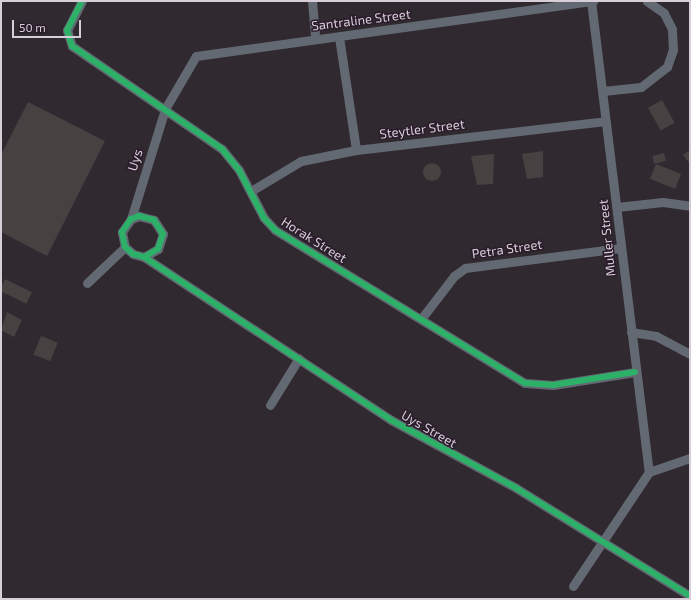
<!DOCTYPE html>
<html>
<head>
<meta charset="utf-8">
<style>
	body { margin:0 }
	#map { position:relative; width:691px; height:600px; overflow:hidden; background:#302a30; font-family:"Exo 2",sans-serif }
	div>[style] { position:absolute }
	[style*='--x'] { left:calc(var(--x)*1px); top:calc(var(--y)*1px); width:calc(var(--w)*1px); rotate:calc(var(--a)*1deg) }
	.building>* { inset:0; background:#484141; transform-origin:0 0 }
	.round { border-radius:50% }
	.street>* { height:9px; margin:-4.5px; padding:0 4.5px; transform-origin:4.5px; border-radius:4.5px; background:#636972 }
	.cycleway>* { height:6px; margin:-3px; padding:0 3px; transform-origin:3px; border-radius:3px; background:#2db169 }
	span { translate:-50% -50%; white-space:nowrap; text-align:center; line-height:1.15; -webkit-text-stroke:3px #2a1c2a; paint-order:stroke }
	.street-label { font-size:13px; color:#d8ced8 }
	.frame { position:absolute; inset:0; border:2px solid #d8ced8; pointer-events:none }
	.scale { position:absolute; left:12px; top:20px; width:69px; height:18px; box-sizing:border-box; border:2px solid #d8ced8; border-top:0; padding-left:5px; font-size:12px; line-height:14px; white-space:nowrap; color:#d8ced8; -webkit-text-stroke:3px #2a1c2a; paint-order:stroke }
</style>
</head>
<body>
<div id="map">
	<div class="building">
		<div style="left:662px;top:100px;width:26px;height:16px;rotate:61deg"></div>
		<div style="clip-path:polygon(28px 102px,105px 141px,47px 256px,1px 232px,1px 155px)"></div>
		<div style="clip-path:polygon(690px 150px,690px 164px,683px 155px)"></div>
		<div style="clip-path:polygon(543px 151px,543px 177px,527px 179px,522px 154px)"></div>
		<div style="left:664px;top:153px;width:8px;height:12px;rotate:76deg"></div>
		<div style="clip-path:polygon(494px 154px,493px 184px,477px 185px,471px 156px)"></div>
		<div class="round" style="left:423px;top:163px;width:18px;height:18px"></div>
		<div style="left:656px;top:164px;width:27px;height:16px;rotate:22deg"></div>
		<div style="left:5px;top:279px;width:30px;height:13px;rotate:26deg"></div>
		<div style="clip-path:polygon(7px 312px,22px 320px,14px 337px,1px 330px)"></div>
		<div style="left:41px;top:336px;width:18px;height:20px;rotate:22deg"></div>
	</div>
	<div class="street">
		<div style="--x:82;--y:1;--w:33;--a:117"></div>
		<div style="--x:67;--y:30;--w:17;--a:73"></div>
		<div style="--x:72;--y:46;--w:182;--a:34.5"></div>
		<div style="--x:222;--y:149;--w:27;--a:51"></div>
		<div style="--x:239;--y:170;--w:54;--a:62.5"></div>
		<div style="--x:264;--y:218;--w:16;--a:47"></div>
		<div style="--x:275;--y:230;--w:293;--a:31.5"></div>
		<div style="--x:525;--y:383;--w:28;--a:4"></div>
		<div style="--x:553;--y:385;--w:83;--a:-9"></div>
		<div style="--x:312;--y:1;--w:38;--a:85"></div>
		<div style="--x:591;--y:1;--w:475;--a:83"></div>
		<div style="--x:339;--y:37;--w:114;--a:81.4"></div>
		<div style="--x:603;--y:91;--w:38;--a:-6"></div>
		<div style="--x:641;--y:87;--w:33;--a:-38"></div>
		<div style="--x:667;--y:67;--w:18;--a:-71"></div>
		<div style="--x:673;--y:50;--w:21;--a:-93"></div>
		<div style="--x:672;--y:29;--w:18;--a:-117"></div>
		<div style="--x:664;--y:13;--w:21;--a:-145"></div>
		<div style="--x:251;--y:191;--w:58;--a:-31"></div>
		<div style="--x:301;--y:161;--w:56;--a:-11.3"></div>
		<div style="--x:356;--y:150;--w:251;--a:-6.6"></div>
		<div style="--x:617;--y:207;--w:46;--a:-6.2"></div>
		<div style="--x:663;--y:202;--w:27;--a:8"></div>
		<div style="--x:131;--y:219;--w:115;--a:-72.8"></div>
		<div style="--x:165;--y:109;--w:61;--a:-59.7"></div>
		<div style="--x:196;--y:56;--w:401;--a:-7.9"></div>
		<div style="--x:144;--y:257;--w:16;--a:-30"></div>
		<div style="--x:158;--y:249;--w:16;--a:-72"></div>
		<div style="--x:163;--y:234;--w:17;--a:-123"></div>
		<div style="--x:154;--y:220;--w:16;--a:-165"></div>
		<div style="--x:139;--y:216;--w:9;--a:159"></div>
		<div style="--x:131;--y:219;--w:16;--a:125"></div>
		<div style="--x:122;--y:232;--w:15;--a:79"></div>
		<div style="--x:125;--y:247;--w:11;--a:41"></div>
		<div style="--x:133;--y:254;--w:11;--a:15"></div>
		<div style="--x:144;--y:257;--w:296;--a:33.4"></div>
		<div style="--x:391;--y:420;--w:142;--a:28.5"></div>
		<div style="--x:516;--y:488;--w:205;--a:31.8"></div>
		<div style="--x:87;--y:283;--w:52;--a:-43.5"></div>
		<div style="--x:421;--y:319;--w:54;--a:-52.5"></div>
		<div style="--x:454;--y:276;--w:14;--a:-36"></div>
		<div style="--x:465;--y:268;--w:157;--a:-7.3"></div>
		<div style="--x:631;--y:332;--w:25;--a:9"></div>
		<div style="--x:656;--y:336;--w:38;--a:28"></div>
		<div style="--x:270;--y:405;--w:55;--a:-58.3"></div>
		<div style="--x:573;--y:586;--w:137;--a:-56.3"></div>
		<div style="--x:649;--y:472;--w:43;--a:-18.9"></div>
	</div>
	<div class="cycleway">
		<div style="--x:82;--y:1;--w:33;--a:117"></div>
		<div style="--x:67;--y:30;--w:17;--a:73"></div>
		<div style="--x:72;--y:46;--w:182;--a:34.5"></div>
		<div style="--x:222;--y:149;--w:27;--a:51"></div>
		<div style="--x:239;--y:170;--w:54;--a:62.5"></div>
		<div style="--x:264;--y:218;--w:16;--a:47"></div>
		<div style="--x:275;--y:230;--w:293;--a:31.5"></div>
		<div style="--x:525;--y:383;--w:28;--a:4"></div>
		<div style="--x:553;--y:385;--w:83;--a:-9"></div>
		<div style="--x:144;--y:257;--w:16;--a:-30"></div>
		<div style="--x:158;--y:249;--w:16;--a:-72"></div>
		<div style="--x:163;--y:234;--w:17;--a:-123"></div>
		<div style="--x:154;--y:220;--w:16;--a:-165"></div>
		<div style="--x:139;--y:216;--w:9;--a:159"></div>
		<div style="--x:131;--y:219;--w:16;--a:125"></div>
		<div style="--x:122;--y:232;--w:15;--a:79"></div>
		<div style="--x:125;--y:247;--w:11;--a:41"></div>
		<div style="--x:133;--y:254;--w:11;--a:15"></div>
		<div style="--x:144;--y:257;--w:296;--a:33.4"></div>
		<div style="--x:391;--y:420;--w:142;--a:28.5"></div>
		<div style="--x:516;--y:488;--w:205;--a:31.8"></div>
	</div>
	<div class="street-label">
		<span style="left:361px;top:20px;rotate:-7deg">Santraline Street</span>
		<span style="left:422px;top:129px;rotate:-7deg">Steytler Street</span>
		<span style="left:135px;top:160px;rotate:-72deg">Uys</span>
		<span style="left:607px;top:238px;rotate:-96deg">Muller Street</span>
		<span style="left:314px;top:240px;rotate:32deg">Horak Street</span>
		<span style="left:507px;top:249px;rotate:-8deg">Petra Street</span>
		<span style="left:429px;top:429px;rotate:30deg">Uys Street</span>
	</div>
	<div class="frame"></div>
	<div class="scale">50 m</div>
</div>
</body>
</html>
